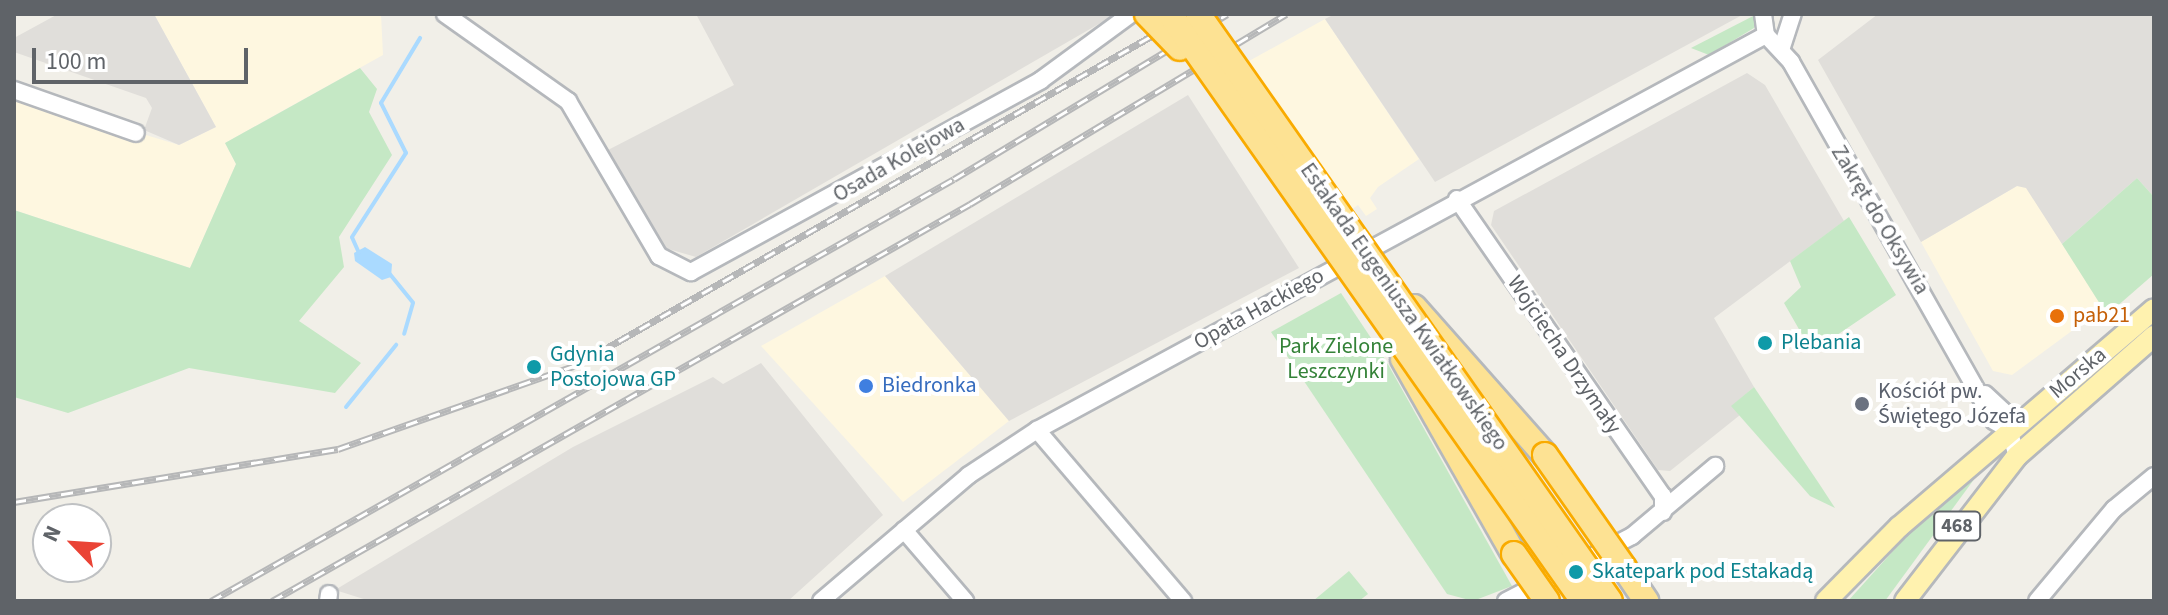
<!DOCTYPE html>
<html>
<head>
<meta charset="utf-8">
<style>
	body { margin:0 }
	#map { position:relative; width:2168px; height:615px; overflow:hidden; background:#f1efe8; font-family:"Source Sans 3",sans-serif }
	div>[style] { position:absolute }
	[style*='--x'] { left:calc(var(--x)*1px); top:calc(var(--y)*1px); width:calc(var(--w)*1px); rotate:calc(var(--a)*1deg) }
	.commercial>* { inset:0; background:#fef7e0 }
	.industrial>* { inset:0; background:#e0deda }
	.green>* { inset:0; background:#c5e8c5 }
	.water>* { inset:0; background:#aadaff }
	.stream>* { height:4px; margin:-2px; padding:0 2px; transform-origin:2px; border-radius:2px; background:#aadaff }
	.roads { filter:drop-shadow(2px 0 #b5b8bc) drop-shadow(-2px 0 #b5b8bc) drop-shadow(0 2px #b5b8bc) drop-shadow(0 -2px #b5b8bc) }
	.minor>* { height:16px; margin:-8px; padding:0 8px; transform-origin:8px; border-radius:8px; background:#fff }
	.major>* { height:20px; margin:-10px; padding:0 10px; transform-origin:10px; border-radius:10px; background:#fff2af }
	.highway>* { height:24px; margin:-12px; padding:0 12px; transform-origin:12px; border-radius:12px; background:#fde293 }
	.rail>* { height:7px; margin-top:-3.5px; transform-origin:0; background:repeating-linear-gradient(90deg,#fff 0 12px,#b6b7b8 0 24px); box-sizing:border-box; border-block:2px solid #b6b7b8 }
	.bridges { filter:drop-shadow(2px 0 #f9ab00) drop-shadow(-2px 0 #f9ab00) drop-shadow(0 2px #f9ab00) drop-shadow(0 -2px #f9ab00) }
	.highway-bridge>* { height:24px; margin:-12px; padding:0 12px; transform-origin:12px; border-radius:12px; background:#fde293 }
	.dots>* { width:22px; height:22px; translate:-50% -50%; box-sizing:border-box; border:4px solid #fff; border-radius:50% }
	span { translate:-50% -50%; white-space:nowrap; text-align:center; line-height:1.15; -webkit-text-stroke:8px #fff; paint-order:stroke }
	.shield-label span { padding:2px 6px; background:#fff; border:2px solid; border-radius:6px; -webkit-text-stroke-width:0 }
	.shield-label { font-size:20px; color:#5f6368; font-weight:700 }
	.street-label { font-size:22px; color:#5f6368 }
	.food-label { font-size:22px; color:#c56008 }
	.left { translate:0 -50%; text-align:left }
	.culture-label { font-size:22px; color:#0d838f }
	.park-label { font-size:22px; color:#348238 }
	.shop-label { font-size:22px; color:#366cbe }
	.worship-label { font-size:22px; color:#5b616d }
	.frame { position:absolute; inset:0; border:16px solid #5f6368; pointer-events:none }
	.north { position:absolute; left:32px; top:503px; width:80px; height:80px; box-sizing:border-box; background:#fff; border:2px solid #bfc1c3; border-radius:50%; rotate:295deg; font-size:22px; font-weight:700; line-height:32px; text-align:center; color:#5f6368 }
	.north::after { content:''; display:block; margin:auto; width:28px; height:36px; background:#ea4335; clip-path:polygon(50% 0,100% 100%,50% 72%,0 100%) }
	.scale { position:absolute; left:32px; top:48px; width:216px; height:36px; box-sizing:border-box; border:4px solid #5f6368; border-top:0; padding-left:10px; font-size:24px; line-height:28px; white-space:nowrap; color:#5f6368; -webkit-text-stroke:6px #fff; paint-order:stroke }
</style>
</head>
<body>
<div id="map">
	<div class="commercial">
		<div style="clip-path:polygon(154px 14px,381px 14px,383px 55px,225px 143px,236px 164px,190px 268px,14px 210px,14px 95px,179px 145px,216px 127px)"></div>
		<div style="clip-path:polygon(1325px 19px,1419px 159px,1378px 187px,1370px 198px,1377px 209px,1366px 216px,1358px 205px,1311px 237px,1204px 86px)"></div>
		<div style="clip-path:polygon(2017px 186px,2026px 187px,2103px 308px,2012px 375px,1993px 371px,1921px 242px)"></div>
		<div style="clip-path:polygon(885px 276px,1009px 421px,903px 502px,761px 346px)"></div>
	</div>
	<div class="industrial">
		<div style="clip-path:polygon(58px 14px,154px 14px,216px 127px,179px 145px,144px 130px,152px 108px,146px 98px,14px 52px,14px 38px)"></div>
		<div style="clip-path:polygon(696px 14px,1116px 14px,696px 257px,665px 248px,608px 150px,734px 85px)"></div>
		<div style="clip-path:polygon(1335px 14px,1744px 14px,1435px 182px,1325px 19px)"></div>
		<div style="clip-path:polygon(1878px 14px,2154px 14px,2154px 197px,2137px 178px,2062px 244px,2026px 188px,2017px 186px,1921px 242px,1818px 60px)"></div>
		<div style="clip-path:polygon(1747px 73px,1765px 85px,1844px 221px,1714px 318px,1754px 387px,1732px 406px,1740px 415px,1670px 471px,1658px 470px,1491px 225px,1494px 211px)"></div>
		<div style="clip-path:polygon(1188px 95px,1299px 268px,1009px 421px,885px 276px)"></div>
		<div style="clip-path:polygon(761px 363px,883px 515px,788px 601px,370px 601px,335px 590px,573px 447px,713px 377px,723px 384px)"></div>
	</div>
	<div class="green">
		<div style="clip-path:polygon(1757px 14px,1754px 28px,1709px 55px,1691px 48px)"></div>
		<div style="clip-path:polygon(360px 68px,377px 89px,369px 112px,392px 155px,339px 237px,344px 267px,299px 321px,361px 363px,335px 393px,189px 368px,68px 413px,14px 397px,14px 210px,190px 268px,236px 164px,225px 143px)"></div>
		<div style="clip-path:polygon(2137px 178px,2154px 197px,2154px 274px,2107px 315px,2062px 244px)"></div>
		<div style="clip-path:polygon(1849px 217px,1896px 295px,1812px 352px,1784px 303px,1801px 287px,1790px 261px)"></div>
		<div style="clip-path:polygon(1341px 293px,1385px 359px,1512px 586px,1473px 601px,1447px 594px,1271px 332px)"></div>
		<div style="clip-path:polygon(1754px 387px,1820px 485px,1835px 508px,1810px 496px,1731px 406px)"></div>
		<div style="clip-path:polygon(1986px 463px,1885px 601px,1848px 601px,1911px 531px)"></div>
		<div style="clip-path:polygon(1349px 571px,1368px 594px,1359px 601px,1313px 601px)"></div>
	</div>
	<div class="water">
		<div style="clip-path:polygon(365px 247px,392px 264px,391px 277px,382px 280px,355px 261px,354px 253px)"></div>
	</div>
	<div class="stream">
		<div style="--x:359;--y:253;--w:17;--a:-114"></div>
		<div style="--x:352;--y:237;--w:100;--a:-57.3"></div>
		<div style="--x:406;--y:153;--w:56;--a:-116.6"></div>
		<div style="--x:381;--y:103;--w:76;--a:-59"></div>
		<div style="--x:389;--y:273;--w:38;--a:51"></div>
		<div style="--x:413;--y:303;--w:32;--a:106"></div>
		<div style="--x:346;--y:407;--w:80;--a:-51.1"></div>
	</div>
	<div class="roads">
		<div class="minor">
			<div style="--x:445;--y:14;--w:151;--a:35.3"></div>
			<div style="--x:568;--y:101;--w:180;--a:59.6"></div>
			<div style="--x:659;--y:256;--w:36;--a:27"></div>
			<div style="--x:691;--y:272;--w:399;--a:-28.7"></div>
			<div style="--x:1041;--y:80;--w:112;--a:-36.3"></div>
			<div style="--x:1763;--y:14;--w:21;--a:82"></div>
			<div style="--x:1766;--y:35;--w:37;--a:47"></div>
			<div style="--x:1791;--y:62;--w:412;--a:60.5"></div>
			<div style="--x:1994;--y:421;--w:20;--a:30"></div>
			<div style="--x:1782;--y:47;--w:35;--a:-72"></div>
			<div style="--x:14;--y:90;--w:129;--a:19.4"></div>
			<div style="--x:1457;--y:199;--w:361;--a:55.3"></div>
			<div style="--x:1663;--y:496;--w:16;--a:90"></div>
			<div style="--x:1985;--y:394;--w:25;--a:43"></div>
			<div style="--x:2003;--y:411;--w:47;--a:72.7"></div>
			<div style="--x:1037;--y:430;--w:225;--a:49.5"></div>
			<div style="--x:904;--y:530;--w:94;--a:49.3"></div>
			<div style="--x:328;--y:601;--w:7;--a:-82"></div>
			<div style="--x:821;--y:601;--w:194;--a:-40.4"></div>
			<div style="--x:969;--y:475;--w:82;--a:-33.5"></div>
			<div style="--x:1037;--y:430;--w:829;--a:-28.45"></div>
			<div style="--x:1506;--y:601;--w:142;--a:-27.3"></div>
			<div style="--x:1632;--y:536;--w:109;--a:-40.1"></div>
			<div style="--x:2037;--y:601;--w:120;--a:-50.1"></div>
			<div style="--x:2114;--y:509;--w:52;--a:-39.5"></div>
		</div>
		<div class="major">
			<div style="--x:1826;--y:601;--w:104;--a:-45.4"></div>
			<div style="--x:1899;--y:527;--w:335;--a:-40.5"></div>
			<div style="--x:1905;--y:601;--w:183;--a:-52.3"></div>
			<div style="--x:2017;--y:456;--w:182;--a:-41.2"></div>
		</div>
		<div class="highway">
			<div style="--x:1414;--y:307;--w:198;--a:48.5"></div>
			<div style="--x:1403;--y:359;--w:224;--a:60.4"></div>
			<div style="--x:1624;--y:568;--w:40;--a:56"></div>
		</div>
	</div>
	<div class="rail">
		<div style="--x:14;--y:502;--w:328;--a:-9.3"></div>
		<div style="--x:338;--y:449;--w:253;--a:-19.4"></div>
		<div style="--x:577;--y:365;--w:706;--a:-29.8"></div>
		<div style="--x:211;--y:601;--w:854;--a:-29.6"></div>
		<div style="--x:954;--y:179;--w:319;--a:-31.1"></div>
		<div style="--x:272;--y:601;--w:803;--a:-29.63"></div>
		<div style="--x:970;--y:204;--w:369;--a:-31"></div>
	</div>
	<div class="bridges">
		<div class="highway-bridge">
			<div style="--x:1147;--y:14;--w:47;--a:45.9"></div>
			<div style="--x:1170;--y:14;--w:718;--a:54.87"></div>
			<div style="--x:1198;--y:14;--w:717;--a:54.94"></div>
			<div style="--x:1545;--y:455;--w:138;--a:55"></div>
			<div style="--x:1514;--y:554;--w:57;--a:54.9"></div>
		</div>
	</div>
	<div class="dots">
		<div style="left:2057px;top:316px;background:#e8710a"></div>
		<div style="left:1765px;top:343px;background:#0f9aa8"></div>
		<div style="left:534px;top:367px;background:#0f9aa8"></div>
		<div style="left:866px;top:386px;background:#3f7fe0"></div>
		<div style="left:1862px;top:404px;background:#6b7280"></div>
		<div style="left:1576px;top:572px;background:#0f9aa8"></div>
	</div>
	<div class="shield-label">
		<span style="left:1957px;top:526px">468</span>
	</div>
	<div class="street-label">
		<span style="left:899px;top:160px;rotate:-30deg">Osada Kolejowa</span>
		<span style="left:1880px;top:220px;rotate:59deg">Zakręt do Oksywia</span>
		<span style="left:1404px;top:307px;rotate:55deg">Estakada Eugeniusza Kwiatkowskiego</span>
		<span style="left:1259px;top:309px;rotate:-29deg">Opata Hackiego</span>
		<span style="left:1564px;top:355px;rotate:56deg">Wojciecha Drzymały</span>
		<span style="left:2078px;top:373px;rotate:-40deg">Morska</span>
	</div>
	<div class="food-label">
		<span class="left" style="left:2073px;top:316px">pab21</span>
	</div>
	<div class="culture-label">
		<span class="left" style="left:1781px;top:343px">Plebania</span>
		<span class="left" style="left:550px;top:367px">Gdynia<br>Postojowa GP</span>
		<span class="left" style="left:1592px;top:572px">Skatepark pod Estakadą</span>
	</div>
	<div class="park-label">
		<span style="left:1336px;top:359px">Park Zielone<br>Leszczynki</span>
	</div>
	<div class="shop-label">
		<span class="left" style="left:882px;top:386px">Biedronka</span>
	</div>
	<div class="worship-label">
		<span class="left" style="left:1878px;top:404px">Kościół pw.<br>Świętego Józefa</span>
	</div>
	<div class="frame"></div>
	<div class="north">N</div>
	<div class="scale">100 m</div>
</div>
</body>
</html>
